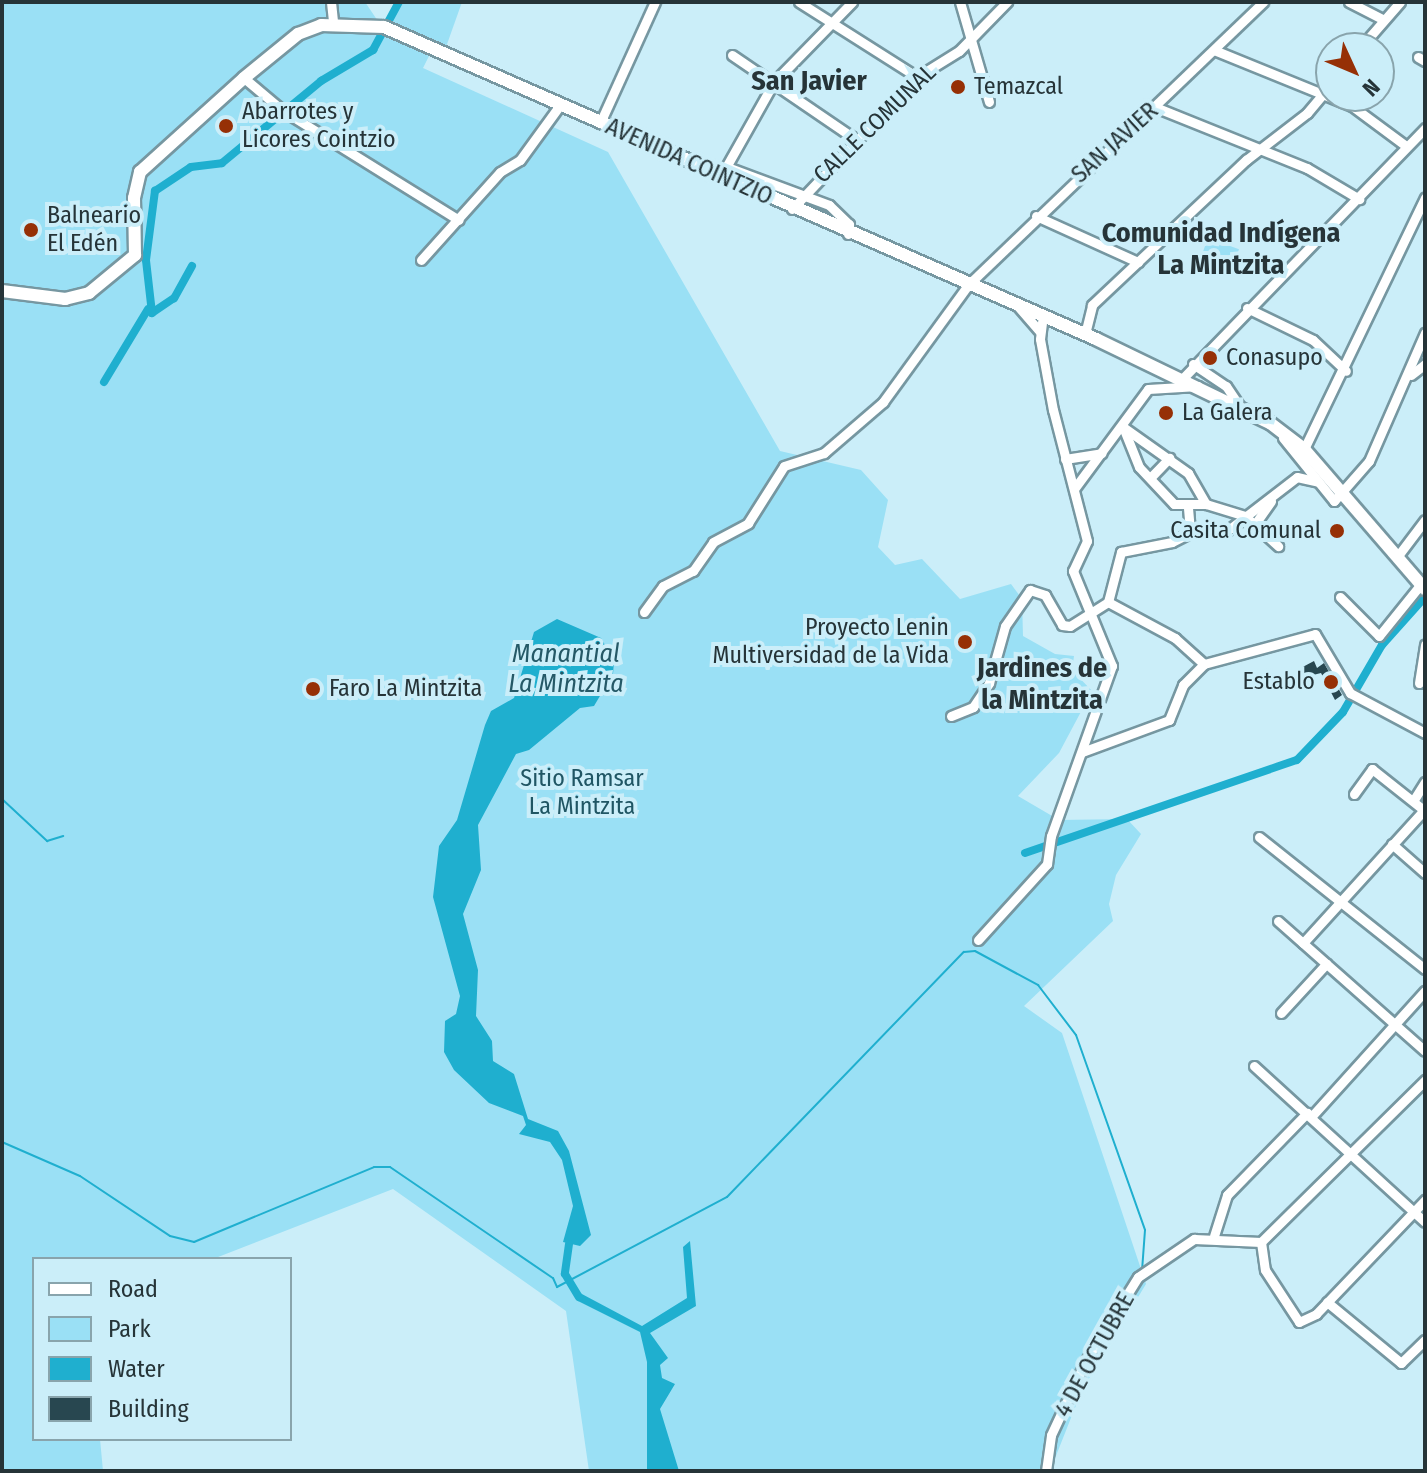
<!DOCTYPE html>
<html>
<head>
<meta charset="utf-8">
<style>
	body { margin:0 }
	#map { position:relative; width:1427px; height:1473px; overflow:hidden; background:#cbeef9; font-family:"Fira Sans Condensed",sans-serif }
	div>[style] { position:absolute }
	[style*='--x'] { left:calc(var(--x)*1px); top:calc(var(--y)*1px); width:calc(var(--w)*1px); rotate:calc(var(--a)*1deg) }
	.green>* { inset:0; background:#9ae0f5; transform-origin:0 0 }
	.water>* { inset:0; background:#1fafcf }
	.stream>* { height:2px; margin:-1px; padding:0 1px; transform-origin:1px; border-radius:1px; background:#1fafcf }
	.canal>* { height:8px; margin:-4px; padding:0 4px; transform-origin:4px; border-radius:4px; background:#1fafcf }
	.building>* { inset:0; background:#284750 }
	.roads { filter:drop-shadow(2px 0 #7697a1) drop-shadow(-2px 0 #7697a1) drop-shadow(0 2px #7697a1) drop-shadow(0 -2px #7697a1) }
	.street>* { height:9px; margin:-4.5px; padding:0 4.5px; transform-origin:4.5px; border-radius:4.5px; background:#fff }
	.secondary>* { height:12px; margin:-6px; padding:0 6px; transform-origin:6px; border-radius:6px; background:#fff }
	.dots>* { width:22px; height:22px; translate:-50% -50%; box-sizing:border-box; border:4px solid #cbeef9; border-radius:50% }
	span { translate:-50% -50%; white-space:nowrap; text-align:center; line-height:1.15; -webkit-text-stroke:8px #cbeef9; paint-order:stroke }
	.poi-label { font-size:24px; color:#263438 }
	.left { translate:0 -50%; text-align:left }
	.right { translate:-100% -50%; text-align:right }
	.street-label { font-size:24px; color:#263438 }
	.park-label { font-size:24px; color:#205664 }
	.water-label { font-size:26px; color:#255967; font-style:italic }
	.quarter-label { font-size:28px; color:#263438; font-weight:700 }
	.frame { position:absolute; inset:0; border:4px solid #263438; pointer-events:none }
	.legend { position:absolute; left:32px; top:1257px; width:260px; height:184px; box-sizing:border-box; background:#cbeef9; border:2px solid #89a4ac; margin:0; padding:10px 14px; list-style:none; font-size:24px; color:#263438 }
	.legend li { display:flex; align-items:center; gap:16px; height:40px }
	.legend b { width:40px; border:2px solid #89a4ac }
	.north { position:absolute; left:1315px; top:32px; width:80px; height:80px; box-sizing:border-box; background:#cbeef9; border:2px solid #89a4ac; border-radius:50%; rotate:134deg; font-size:22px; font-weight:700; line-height:32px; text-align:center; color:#263438 }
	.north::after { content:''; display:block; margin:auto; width:28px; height:36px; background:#963006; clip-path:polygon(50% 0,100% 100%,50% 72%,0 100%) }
</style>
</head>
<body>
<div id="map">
	<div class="green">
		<div style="clip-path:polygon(2px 2px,365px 2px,388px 36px,430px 54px,423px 68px,608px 152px,780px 451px,861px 470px,888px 500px,878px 547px,895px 565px,922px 559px,960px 599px,1011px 584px,1022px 599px,1023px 636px,1055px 654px,1074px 656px,1072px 670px,1092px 691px,1059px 753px,1018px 796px,1059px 820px,1127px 819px,1141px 834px,1116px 875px,1109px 904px,1113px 921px,1024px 1006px,1062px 1033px,1146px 1284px,1082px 1390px,1050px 1471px,589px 1471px,566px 1311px,393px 1189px,213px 1259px,34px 1259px,34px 1439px,100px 1439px,103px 1471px,2px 1471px)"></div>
		<div style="clip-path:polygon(394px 2px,462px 2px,446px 47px,388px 23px)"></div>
		<div style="left:1208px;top:238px;width:33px;height:19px;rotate:20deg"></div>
	</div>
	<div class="water">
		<div style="clip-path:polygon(557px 619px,601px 638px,614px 661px,613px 674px,594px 706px,580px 708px,529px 750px,516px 754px,478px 825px,481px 870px,463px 914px,478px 970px,476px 1016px,492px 1041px,493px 1061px,514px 1074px,528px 1119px,558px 1131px,569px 1151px,591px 1235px,580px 1246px,563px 1242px,573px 1206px,562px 1160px,550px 1142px,519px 1134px,526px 1125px,523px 1116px,489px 1103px,454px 1070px,444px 1052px,445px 1021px,456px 1014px,460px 996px,433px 897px,439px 846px,457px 820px,485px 725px,491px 711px,514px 698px,534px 632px)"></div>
		<div style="clip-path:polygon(690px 1241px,696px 1306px,650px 1333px,668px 1358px,660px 1365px,662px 1378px,675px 1384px,660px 1409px,679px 1471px,647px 1471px,647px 1362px,640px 1332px,578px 1301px,580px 1293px,642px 1326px,687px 1298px,683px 1247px)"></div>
	</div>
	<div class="stream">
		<div style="--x:2;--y:799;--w:62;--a:43"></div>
		<div style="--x:47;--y:841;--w:17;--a:-17"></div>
		<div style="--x:2;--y:1142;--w:85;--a:23.6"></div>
		<div style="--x:80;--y:1176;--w:108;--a:33.7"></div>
		<div style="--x:170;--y:1236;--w:25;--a:14"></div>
		<div style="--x:194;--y:1242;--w:195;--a:-22.6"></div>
		<div style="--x:374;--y:1167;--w:16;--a:0"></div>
		<div style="--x:390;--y:1167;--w:197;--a:34.3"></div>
		<div style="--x:553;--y:1278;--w:10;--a:66"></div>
		<div style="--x:557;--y:1287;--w:192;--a:-27.9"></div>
		<div style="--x:727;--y:1197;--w:341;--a:-46"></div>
		<div style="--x:964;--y:952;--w:11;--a:-5"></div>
		<div style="--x:975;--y:951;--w:72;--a:28.4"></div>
		<div style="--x:1038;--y:985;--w:63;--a:52.8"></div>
		<div style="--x:1076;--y:1035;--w:207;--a:70.5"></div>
		<div style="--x:1145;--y:1230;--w:41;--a:94.2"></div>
		<div style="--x:1106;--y:1337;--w:66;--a:-58.7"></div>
		<div style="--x:1055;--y:1440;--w:89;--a:-65.4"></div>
		<div style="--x:1052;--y:1458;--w:13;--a:90"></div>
	</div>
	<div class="canal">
		<div style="--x:192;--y:266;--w:37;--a:119"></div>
		<div style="--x:174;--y:298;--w:27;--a:146"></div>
		<div style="--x:152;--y:313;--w:53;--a:-96.5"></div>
		<div style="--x:146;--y:260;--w:70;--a:-82.6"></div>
		<div style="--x:155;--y:191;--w:43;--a:-33.7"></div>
		<div style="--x:191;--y:167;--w:31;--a:-7"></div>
		<div style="--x:222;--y:163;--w:129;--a:-39.6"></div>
		<div style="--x:321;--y:81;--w:61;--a:-30.8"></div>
		<div style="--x:373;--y:50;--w:55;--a:-61.6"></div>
		<div style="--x:104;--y:382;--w:85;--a:-58.9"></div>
		<div style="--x:1025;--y:853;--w:287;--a:-18.9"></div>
		<div style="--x:1297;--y:760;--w:66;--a:-46.2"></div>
		<div style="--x:1343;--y:712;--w:78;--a:-59.8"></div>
		<div style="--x:1382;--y:645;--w:64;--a:-48.1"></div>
		<div style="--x:569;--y:1244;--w:30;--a:98"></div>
		<div style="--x:565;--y:1274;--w:27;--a:59"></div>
	</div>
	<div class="building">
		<div style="clip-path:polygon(1314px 661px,1317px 668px,1324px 663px,1342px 695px,1335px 700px,1321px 673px,1301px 678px,1297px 670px)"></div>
	</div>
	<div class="roads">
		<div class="street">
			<div style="--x:331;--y:2;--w:19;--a:84"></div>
			<div style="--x:799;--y:2;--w:140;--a:32.4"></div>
			<div style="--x:960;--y:2;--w:104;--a:73.8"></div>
			<div style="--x:1349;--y:2;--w:39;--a:27"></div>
			<div style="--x:1360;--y:48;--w:61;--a:-49"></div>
			<div style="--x:1214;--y:50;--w:149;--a:22.1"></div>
			<div style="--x:1352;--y:106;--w:67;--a:36.5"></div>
			<div style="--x:732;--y:55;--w:153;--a:34.3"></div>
			<div style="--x:1418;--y:57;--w:8;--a:30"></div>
			<div style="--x:244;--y:78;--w:50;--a:40.1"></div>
			<div style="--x:282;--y:110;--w:208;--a:31.9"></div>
			<div style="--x:1155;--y:107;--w:164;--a:21.9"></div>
			<div style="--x:1307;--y:168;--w:61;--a:30.8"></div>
			<div style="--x:600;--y:123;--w:133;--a:-65.6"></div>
			<div style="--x:727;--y:167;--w:109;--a:20.4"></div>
			<div style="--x:829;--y:205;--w:28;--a:44"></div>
			<div style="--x:849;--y:224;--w:10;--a:96"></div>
			<div style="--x:721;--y:176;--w:108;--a:-60.6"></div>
			<div style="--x:774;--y:82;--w:112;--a:-45.7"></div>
			<div style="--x:792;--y:209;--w:182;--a:-46.6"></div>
			<div style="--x:917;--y:77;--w:49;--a:-31.8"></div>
			<div style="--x:959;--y:51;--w:69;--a:-45.6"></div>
			<div style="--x:1036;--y:216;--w:112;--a:24.3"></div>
			<div style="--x:421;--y:260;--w:118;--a:-48.1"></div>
			<div style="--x:500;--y:172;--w:23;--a:-31"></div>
			<div style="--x:520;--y:160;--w:68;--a:-54"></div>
			<div style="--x:1016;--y:304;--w:37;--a:49"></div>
			<div style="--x:1247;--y:308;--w:73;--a:25.9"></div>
			<div style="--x:1313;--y:340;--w:45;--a:43.2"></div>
			<div style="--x:1085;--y:334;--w:30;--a:-76"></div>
			<div style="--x:1092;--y:305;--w:212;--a:-43.3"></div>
			<div style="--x:1246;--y:160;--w:77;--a:-37.6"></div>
			<div style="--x:1307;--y:113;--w:38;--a:-50"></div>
			<div style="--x:1193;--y:364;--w:40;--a:34"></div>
			<div style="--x:1226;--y:386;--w:25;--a:56"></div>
			<div style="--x:1411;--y:375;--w:18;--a:-38"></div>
			<div style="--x:1183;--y:378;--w:348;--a:-45.9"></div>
			<div style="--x:1123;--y:427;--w:43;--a:68.2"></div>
			<div style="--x:1139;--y:467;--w:51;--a:46.6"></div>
			<div style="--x:1174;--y:504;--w:32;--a:0"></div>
			<div style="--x:1206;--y:504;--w:41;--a:17.1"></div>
			<div style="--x:1245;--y:516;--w:45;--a:42.3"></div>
			<div style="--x:1123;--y:427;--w:80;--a:35.3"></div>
			<div style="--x:1188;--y:473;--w:36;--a:60"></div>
			<div style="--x:1283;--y:438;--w:81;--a:51"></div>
			<div style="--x:1334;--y:501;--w:53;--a:-48.8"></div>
			<div style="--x:1369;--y:461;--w:140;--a:-66.4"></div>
			<div style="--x:1304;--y:449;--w:279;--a:-64.3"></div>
			<div style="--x:1065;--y:459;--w:37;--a:-9"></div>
			<div style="--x:1150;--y:478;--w:28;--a:-46"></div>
			<div style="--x:1074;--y:489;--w:124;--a:-53.5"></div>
			<div style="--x:1148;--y:389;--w:50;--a:-3.4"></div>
			<div style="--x:1188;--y:508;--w:24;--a:85"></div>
			<div style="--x:1255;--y:524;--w:28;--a:-55"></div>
			<div style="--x:1397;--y:557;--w:46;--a:-52.9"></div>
			<div style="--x:1340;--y:597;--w:55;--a:45"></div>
			<div style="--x:1379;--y:636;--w:67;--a:-51.1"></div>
			<div style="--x:1108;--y:602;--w:76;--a:28.2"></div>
			<div style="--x:1175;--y:638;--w:39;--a:42"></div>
			<div style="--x:644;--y:612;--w:32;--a:-54"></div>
			<div style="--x:663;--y:586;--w:34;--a:-27"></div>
			<div style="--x:693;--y:571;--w:35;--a:-55"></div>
			<div style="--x:713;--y:542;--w:40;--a:-28"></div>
			<div style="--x:748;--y:523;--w:67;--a:-57.7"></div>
			<div style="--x:784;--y:466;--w:42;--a:-18"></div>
			<div style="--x:824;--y:453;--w:78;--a:-40.8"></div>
			<div style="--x:883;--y:402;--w:145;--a:-54"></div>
			<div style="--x:968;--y:285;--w:409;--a:-43.8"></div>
			<div style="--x:1419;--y:683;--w:39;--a:-81"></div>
			<div style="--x:951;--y:716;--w:24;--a:-22"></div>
			<div style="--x:973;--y:707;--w:29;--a:-56"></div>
			<div style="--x:989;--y:683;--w:59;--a:-74.3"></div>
			<div style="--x:1005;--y:626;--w:44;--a:-55.2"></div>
			<div style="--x:1030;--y:590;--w:16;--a:18"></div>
			<div style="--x:1045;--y:595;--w:34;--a:60"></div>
			<div style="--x:1062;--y:625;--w:8;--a:7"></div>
			<div style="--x:1070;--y:626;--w:45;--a:-32.3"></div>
			<div style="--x:1108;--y:602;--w:52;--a:-75.4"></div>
			<div style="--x:1121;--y:552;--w:52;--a:-11.1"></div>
			<div style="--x:1172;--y:542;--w:27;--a:-27"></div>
			<div style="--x:1196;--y:530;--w:27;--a:8"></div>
			<div style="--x:1223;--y:534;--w:93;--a:-37.6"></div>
			<div style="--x:1297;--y:477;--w:22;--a:13"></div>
			<div style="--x:1082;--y:752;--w:93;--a:-20.2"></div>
			<div style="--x:1169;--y:720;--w:38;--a:-68"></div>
			<div style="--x:1183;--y:685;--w:30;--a:-45"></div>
			<div style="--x:1204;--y:664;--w:115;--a:-15.1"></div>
			<div style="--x:1315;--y:634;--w:69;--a:59.3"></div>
			<div style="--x:1350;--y:693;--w:85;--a:28.1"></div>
			<div style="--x:1354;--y:794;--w:31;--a:-54"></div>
			<div style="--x:1372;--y:769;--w:68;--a:38.4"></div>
			<div style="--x:1415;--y:798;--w:19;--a:-58"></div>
			<div style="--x:1259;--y:837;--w:212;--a:38.5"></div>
			<div style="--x:1392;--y:844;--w:44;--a:41.3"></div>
			<div style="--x:1278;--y:921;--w:196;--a:41.5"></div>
			<div style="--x:978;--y:940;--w:103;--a:-47.8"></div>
			<div style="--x:1047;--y:864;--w:28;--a:-82"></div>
			<div style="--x:1051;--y:836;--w:181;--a:-70.3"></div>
			<div style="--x:1112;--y:666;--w:103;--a:-112.3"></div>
			<div style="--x:1073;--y:571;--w:33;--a:-65"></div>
			<div style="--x:1087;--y:541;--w:135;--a:-104.5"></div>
			<div style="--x:1053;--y:410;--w:72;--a:-100.4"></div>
			<div style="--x:1040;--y:339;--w:23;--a:-83"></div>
			<div style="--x:1303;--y:943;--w:180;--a:-47.7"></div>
			<div style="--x:1281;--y:1013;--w:67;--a:-47.4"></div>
			<div style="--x:1254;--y:1066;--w:231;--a:42.4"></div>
			<div style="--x:1311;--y:1117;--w:170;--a:-47.9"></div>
			<div style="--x:1214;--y:1236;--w:43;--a:-72.4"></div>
			<div style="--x:1227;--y:1195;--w:115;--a:-45.7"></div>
			<div style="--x:1261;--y:1242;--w:28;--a:82"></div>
			<div style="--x:1265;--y:1270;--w:62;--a:56.8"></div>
			<div style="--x:1299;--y:1322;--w:19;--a:-25"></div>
			<div style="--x:1316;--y:1314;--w:158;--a:-46.3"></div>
			<div style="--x:1261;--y:1242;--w:231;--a:-44.6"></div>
			<div style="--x:1327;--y:1302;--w:96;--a:39.5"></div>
			<div style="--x:1401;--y:1363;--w:33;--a:-44"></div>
			<div style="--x:1046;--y:1471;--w:36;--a:-82"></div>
			<div style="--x:1051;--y:1435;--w:81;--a:-65"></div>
			<div style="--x:1085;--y:1362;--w:100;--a:-58.1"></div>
			<div style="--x:1138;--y:1277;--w:68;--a:-34.2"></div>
			<div style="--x:1194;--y:1239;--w:67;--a:2.6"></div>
		</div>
		<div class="secondary">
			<div style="--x:2;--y:291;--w:64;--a:7.2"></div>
			<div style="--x:65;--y:299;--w:25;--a:-14"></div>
			<div style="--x:89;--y:293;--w:60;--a:-39.6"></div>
			<div style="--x:135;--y:255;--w:57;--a:-91"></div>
			<div style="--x:134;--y:198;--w:27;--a:-77"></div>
			<div style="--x:140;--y:172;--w:140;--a:-42.1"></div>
			<div style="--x:244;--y:78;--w:70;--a:-39.2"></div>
			<div style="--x:298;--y:34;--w:25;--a:-21"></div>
			<div style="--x:321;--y:25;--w:63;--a:1.8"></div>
			<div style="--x:384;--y:27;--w:777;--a:23.66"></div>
			<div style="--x:1096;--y:339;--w:193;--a:25.8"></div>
			<div style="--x:1270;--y:423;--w:43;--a:37.4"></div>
			<div style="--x:1304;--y:449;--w:185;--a:49.2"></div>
		</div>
	</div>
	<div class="dots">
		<div style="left:958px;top:87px;background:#963006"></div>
		<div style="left:226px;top:126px;background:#963006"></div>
		<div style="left:31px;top:230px;background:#963006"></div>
		<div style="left:1210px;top:358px;background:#963006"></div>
		<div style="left:1166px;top:413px;background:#963006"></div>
		<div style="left:1337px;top:531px;background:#963006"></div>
		<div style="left:965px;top:642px;background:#963006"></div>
		<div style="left:1331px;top:682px;background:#963006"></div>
		<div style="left:313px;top:689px;background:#963006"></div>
	</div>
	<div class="poi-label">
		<span class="left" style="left:974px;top:87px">Temazcal</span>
		<span class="left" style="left:242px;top:126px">Abarrotes y<br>Licores Cointzio</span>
		<span class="left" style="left:47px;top:230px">Balneario<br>El Edén</span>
		<span class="left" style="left:1226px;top:358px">Conasupo</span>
		<span class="left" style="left:1182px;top:413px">La Galera</span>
		<span class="right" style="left:1321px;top:531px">Casita Comunal</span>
		<span class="right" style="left:949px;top:642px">Proyecto Lenin<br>Multiversidad de la Vida</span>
		<span class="right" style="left:1315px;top:682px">Establo</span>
		<span class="left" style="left:329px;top:689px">Faro La Mintzita</span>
	</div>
	<div class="street-label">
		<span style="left:875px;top:124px;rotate:-44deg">CALLE COMUNAL</span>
		<span style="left:1115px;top:143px;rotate:-42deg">SAN JAVIER</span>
		<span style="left:689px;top:162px;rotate:24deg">AVENIDA COINTZIO</span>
		<span style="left:1095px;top:1355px;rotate:-61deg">4 DE OCTUBRE</span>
	</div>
	<div class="park-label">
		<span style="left:582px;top:793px">Sitio Ramsar<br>La Mintzita</span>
	</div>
	<div class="water-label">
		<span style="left:566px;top:669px">Manantial<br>La Mintzita</span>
	</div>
	<div class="quarter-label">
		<span style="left:809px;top:81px">San Javier</span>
		<span style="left:1221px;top:249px">Comunidad Indígena<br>La Mintzita</span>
		<span style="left:1042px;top:684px">Jardines de<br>la Mintzita</span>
	</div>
	<div class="frame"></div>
	<ul class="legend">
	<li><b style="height:10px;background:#fff"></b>Road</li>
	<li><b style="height:22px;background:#9ae0f5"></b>Park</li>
	<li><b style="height:22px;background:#1fafcf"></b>Water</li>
	<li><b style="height:22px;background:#284750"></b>Building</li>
	</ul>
	<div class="north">N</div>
</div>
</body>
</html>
